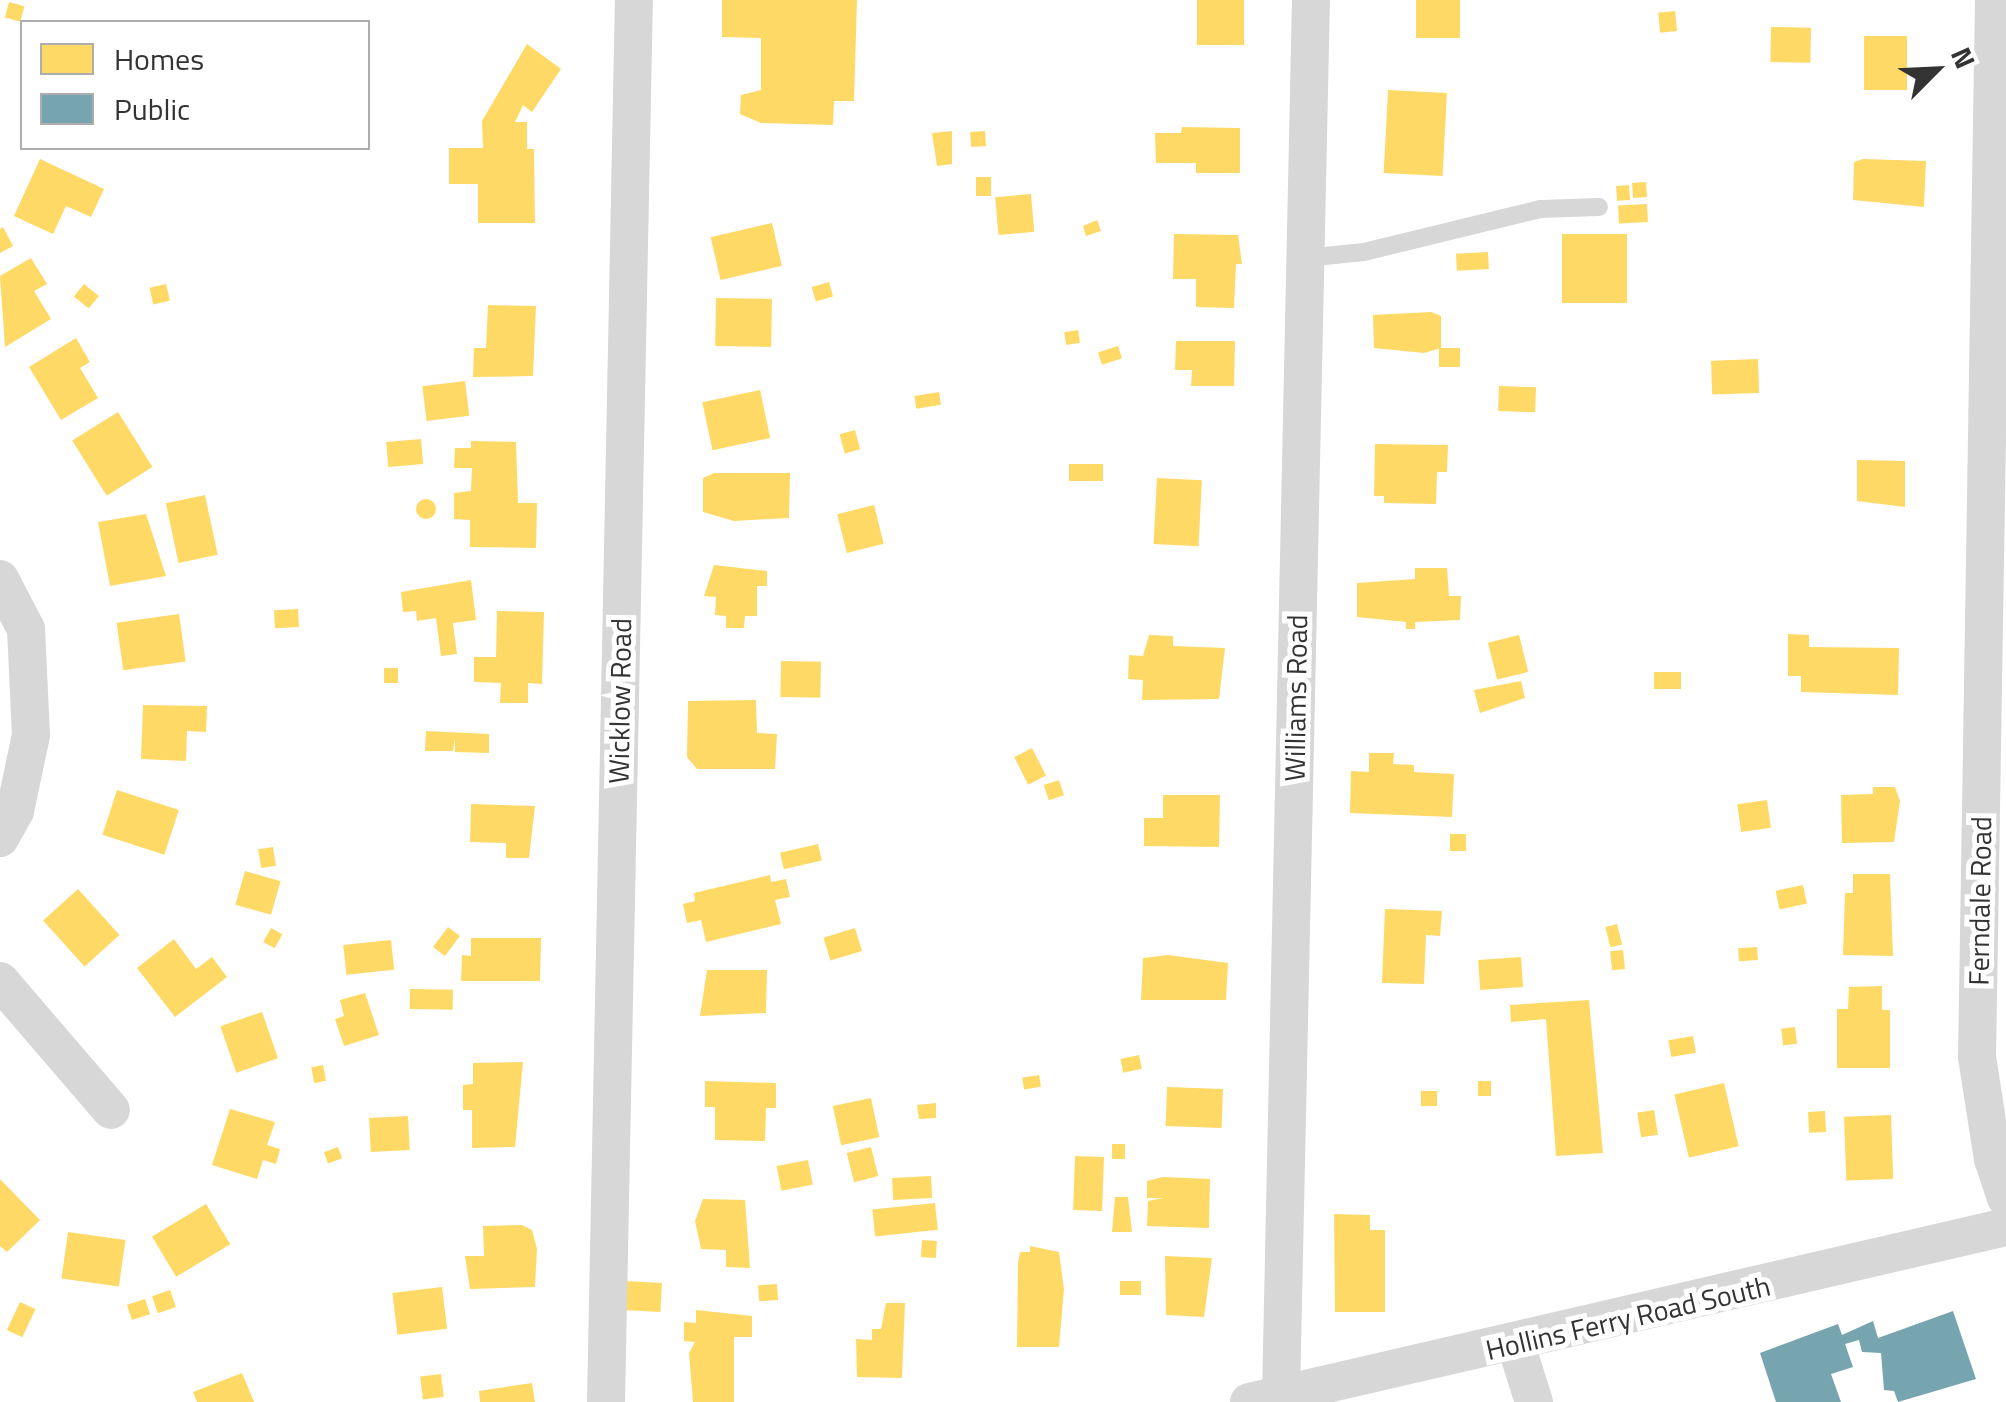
<!DOCTYPE html>
<html>
<head>
<meta charset="utf-8">
<style>
	body { margin:0 }
	#map { position:relative; width:2006px; height:1402px; overflow:hidden; background:#fff; font-family:"Titillium Web",sans-serif }
	div>[style] { position:absolute }
	[style*='--x'] { left:calc(var(--x)*1px); top:calc(var(--y)*1px); width:calc(var(--w)*1px); rotate:calc(var(--a)*1deg) }
	.homes>* { inset:0; background:#ffd966; transform-origin:0 0 }
	.round { border-radius:50% }
	.public>* { inset:0; background:#76a5af }
	.lane>* { height:18px; margin:-9px; padding:0 9px; transform-origin:9px; border-radius:9px; background:#d7d7d7 }
	.street>* { height:38px; margin:-19px; padding:0 19px; transform-origin:19px; border-radius:19px; background:#d7d7d7 }
	span { translate:-50% -50%; white-space:nowrap; text-align:center; line-height:1.15; -webkit-text-stroke:10px #fff; paint-order:stroke }
	.street-label { font-size:28px; color:#333 }
	.legend { position:absolute; left:20px; top:20px; width:350px; height:130px; box-sizing:border-box; background:#fff; border:2px solid #adadad; margin:0; padding:12px 18px; list-style:none; font-size:30px; color:#333 }
	.legend li { display:flex; align-items:center; gap:20px; height:50px }
	.legend b { width:50px; border:2px solid #adadad }
	.north { position:absolute; left:1886px; top:20px; width:100px; height:100px; -webkit-text-stroke:8px #fff; paint-order:stroke; rotate:66deg; font-size:28px; font-weight:700; line-height:40px; text-align:center; color:#333 }
	.north::after { content:''; display:block; margin:auto; width:35px; height:45px; background:#333; clip-path:polygon(50% 0,100% 100%,50% 72%,0 100%) }
</style>
</head>
<body>
<div id="map">
	<div class="homes">
		<div style="clip-path:polygon(722px 0,857px 0,854px 101px,834px 101px,833px 125px,761px 123px,740px 114px,741px 95px,761px 90px,761px 38px,722px 37px)"></div>
		<div style="left:1197px;top:0;width:47px;height:45px"></div>
		<div style="left:1416px;top:0;width:44px;height:38px"></div>
		<div style="left:9px;top:2px;width:16px;height:16px;rotate:15deg"></div>
		<div style="left:1675px;top:11px;width:20px;height:17px;rotate:84deg"></div>
		<div style="left:1771px;top:27px;width:40px;height:35px;rotate:1deg"></div>
		<div style="left:1864px;top:36px;width:43px;height:54px"></div>
		<div style="clip-path:polygon(527px 44px,561px 69px,532px 112px,523px 105px,515px 122px,527px 122px,527px 149px,534px 149px,535px 223px,478px 223px,478px 184px,449px 184px,449px 148px,483px 148px,482px 121px)"></div>
		<div style="left:1388px;top:90px;width:59px;height:83px;rotate:3deg"></div>
		<div style="clip-path:polygon(1182px 127px,1240px 128px,1240px 173px,1196px 173px,1196px 163px,1156px 163px,1155px 133px,1181px 133px)"></div>
		<div style="clip-path:polygon(952px 131px,952px 164px,937px 166px,932px 133px)"></div>
		<div style="left:985px;top:131px;width:15px;height:15px;rotate:86deg"></div>
		<div style="clip-path:polygon(40px 159px,104px 189px,91px 217px,66px 206px,53px 234px,14px 216px)"></div>
		<div style="clip-path:polygon(1863px 159px,1926px 161px,1924px 207px,1853px 200px,1854px 162px)"></div>
		<div style="left:976px;top:177px;width:15px;height:19px"></div>
		<div style="left:1646px;top:182px;width:15px;height:14px;rotate:86deg"></div>
		<div style="left:1629px;top:185px;width:15px;height:13px;rotate:86deg"></div>
		<div style="left:1031px;top:194px;width:38px;height:36px;rotate:85deg"></div>
		<div style="left:1647px;top:204px;width:18px;height:29px;rotate:87deg"></div>
		<div style="clip-path:polygon(1097px 220px,1101px 231px,1086px 236px,1083px 226px)"></div>
		<div style="left:772px;top:223px;width:44px;height:63px;rotate:77deg"></div>
		<div style="clip-path:polygon(3px 227px,13px 246px,0 253px,0 229px)"></div>
		<div style="clip-path:polygon(1174px 234px,1238px 235px,1242px 264px,1236px 264px,1234px 308px,1196px 307px,1196px 279px,1173px 279px)"></div>
		<div style="left:1562px;top:234px;width:65px;height:69px"></div>
		<div style="left:1488px;top:252px;width:17px;height:32px;rotate:87deg"></div>
		<div style="clip-path:polygon(31px 258px,47px 284px,34px 291px,51px 319px,5px 347px,0 276px)"></div>
		<div style="left:829px;top:282px;width:15px;height:18px;rotate:74deg"></div>
		<div style="left:84px;top:284px;width:19px;height:16px;rotate:39deg"></div>
		<div style="left:166px;top:284px;width:17px;height:17px;rotate:77deg"></div>
		<div style="left:716px;top:298px;width:56px;height:48px;rotate:1deg"></div>
		<div style="clip-path:polygon(488px 305px,536px 306px,533px 376px,473px 377px,474px 348px,486px 348px)"></div>
		<div style="clip-path:polygon(1431px 312px,1441px 316px,1441px 348px,1424px 353px,1374px 348px,1373px 315px)"></div>
		<div style="left:1078px;top:330px;width:13px;height:14px;rotate:81deg"></div>
		<div style="clip-path:polygon(76px 338px,90px 362px,80px 368px,98px 398px,61px 420px,29px 367px)"></div>
		<div style="clip-path:polygon(1176px 341px,1235px 341px,1234px 386px,1191px 386px,1192px 370px,1175px 370px)"></div>
		<div style="left:1118px;top:346px;width:13px;height:21px;rotate:72deg"></div>
		<div style="left:1439px;top:348px;width:21px;height:19px"></div>
		<div style="left:1758px;top:359px;width:34px;height:47px;rotate:88deg"></div>
		<div style="left:465px;top:381px;width:35px;height:43px;rotate:83deg"></div>
		<div style="left:1499px;top:386px;width:37px;height:25px;rotate:2deg"></div>
		<div style="left:760px;top:390px;width:49px;height:59px;rotate:78deg"></div>
		<div style="left:939px;top:392px;width:13px;height:25px;rotate:81deg"></div>
		<div style="left:118px;top:412px;width:65px;height:54px;rotate:58deg"></div>
		<div style="left:855px;top:430px;width:20px;height:16px;rotate:75deg"></div>
		<div style="left:421px;top:439px;width:25px;height:35px;rotate:85deg"></div>
		<div style="clip-path:polygon(471px 441px,516px 442px,518px 503px,537px 503px,536px 548px,470px 547px,470px 520px,454px 519px,454px 493px,471px 491px,472px 468px,454px 468px,455px 448px,471px 448px)"></div>
		<div style="clip-path:polygon(1375px 444px,1448px 445px,1447px 472px,1437px 472px,1436px 504px,1384px 503px,1384px 496px,1374px 496px)"></div>
		<div style="clip-path:polygon(1857px 460px,1905px 461px,1905px 507px,1857px 501px)"></div>
		<div style="left:1069px;top:464px;width:34px;height:17px"></div>
		<div style="clip-path:polygon(714px 473px,790px 473px,789px 518px,734px 521px,703px 512px,703px 478px)"></div>
		<div style="left:1157px;top:478px;width:45px;height:66px;rotate:3deg"></div>
		<div style="left:205px;top:495px;width:61px;height:40px;rotate:78deg"></div>
		<div class="round" style="left:416px;top:499px;width:20px;height:20px"></div>
		<div style="left:874px;top:505px;width:40px;height:38px;rotate:76deg"></div>
		<div style="clip-path:polygon(146px 514px,166px 576px,110px 586px,98px 522px)"></div>
		<div style="clip-path:polygon(714px 565px,767px 571px,767px 586px,757px 586px,757px 616px,745px 616px,744px 628px,726px 628px,726px 616px,715px 615px,716px 597px,704px 596px)"></div>
		<div style="clip-path:polygon(1415px 568px,1447px 568px,1449px 596px,1461px 596px,1460px 620px,1415px 622px,1415px 629px,1406px 629px,1406px 622px,1357px 617px,1357px 583px,1415px 579px)"></div>
		<div style="clip-path:polygon(471px 580px,476px 620px,453px 623px,457px 654px,441px 656px,436px 618px,417px 621px,416px 611px,403px 612px,401px 592px)"></div>
		<div style="left:298px;top:609px;width:18px;height:24px;rotate:87deg"></div>
		<div style="clip-path:polygon(497px 611px,544px 612px,542px 684px,528px 683px,528px 703px,500px 703px,501px 683px,474px 682px,474px 657px,496px 657px)"></div>
		<div style="left:179px;top:614px;width:48px;height:63px;rotate:82deg"></div>
		<div style="clip-path:polygon(1788px 634px,1809px 635px,1809px 647px,1899px 648px,1898px 695px,1801px 692px,1801px 676px,1788px 676px)"></div>
		<div style="clip-path:polygon(1149px 635px,1173px 636px,1173px 646px,1225px 648px,1219px 699px,1142px 700px,1143px 680px,1128px 679px,1129px 655px,1143px 656px)"></div>
		<div style="left:1519px;top:635px;width:38px;height:32px;rotate:76deg"></div>
		<div style="left:781px;top:661px;width:40px;height:36px;rotate:1deg"></div>
		<div style="left:384px;top:668px;width:14px;height:15px"></div>
		<div style="left:1681px;top:672px;width:17px;height:27px;rotate:90deg"></div>
		<div style="clip-path:polygon(1521px 681px,1525px 698px,1480px 713px,1474px 690px)"></div>
		<div style="clip-path:polygon(756px 700px,757px 733px,777px 734px,775px 769px,697px 769px,687px 757px,688px 701px)"></div>
		<div style="clip-path:polygon(143px 705px,207px 706px,206px 732px,187px 731px,186px 761px,141px 759px)"></div>
		<div style="clip-path:polygon(426px 731px,489px 734px,489px 753px,455px 752px,455px 738px,453px 751px,425px 751px)"></div>
		<div style="left:1032px;top:748px;width:31px;height:20px;rotate:63deg"></div>
		<div style="clip-path:polygon(1369px 753px,1394px 753px,1393px 764px,1414px 765px,1414px 772px,1454px 774px,1452px 817px,1350px 813px,1351px 771px,1369px 772px)"></div>
		<div style="left:1059px;top:780px;width:16px;height:16px;rotate:72deg"></div>
		<div style="clip-path:polygon(1873px 787px,1895px 787px,1900px 801px,1894px 842px,1842px 843px,1841px 795px,1873px 794px)"></div>
		<div style="left:117px;top:790px;width:65px;height:47px;rotate:18deg"></div>
		<div style="clip-path:polygon(1163px 795px,1220px 795px,1219px 847px,1144px 846px,1144px 818px,1163px 818px)"></div>
		<div style="left:1767px;top:800px;width:28px;height:30px;rotate:82deg"></div>
		<div style="clip-path:polygon(471px 804px,535px 806px,529px 858px,506px 858px,506px 843px,470px 842px)"></div>
		<div style="left:1450px;top:834px;width:16px;height:17px"></div>
		<div style="left:818px;top:844px;width:17px;height:39px;rotate:77deg"></div>
		<div style="left:273px;top:847px;width:19px;height:15px;rotate:81deg"></div>
		<div style="left:245px;top:871px;width:37px;height:35px;rotate:16deg"></div>
		<div style="clip-path:polygon(1853px 874px,1890px 874px,1893px 956px,1843px 955px,1845px 893px,1853px 893px)"></div>
		<div style="clip-path:polygon(770px 875px,771px 882px,786px 879px,790px 897px,775px 900px,781px 924px,706px 942px,701px 920px,687px 923px,683px 904px,695px 901px,694px 893px)"></div>
		<div style="left:1803px;top:885px;width:19px;height:28px;rotate:78deg"></div>
		<div style="left:78px;top:889px;width:62px;height:47px;rotate:48deg"></div>
		<div style="clip-path:polygon(1385px 909px,1442px 911px,1440px 936px,1426px 935px,1424px 984px,1382px 983px)"></div>
		<div style="left:1617px;top:924px;width:21px;height:12px;rotate:76deg"></div>
		<div style="left:448px;top:927px;width:15px;height:25px;rotate:37deg"></div>
		<div style="left:271px;top:928px;width:13px;height:16px;rotate:29deg"></div>
		<div style="left:855px;top:928px;width:24px;height:33px;rotate:73deg"></div>
		<div style="clip-path:polygon(471px 938px,541px 938px,540px 981px,461px 981px,462px 955px,471px 956px)"></div>
		<div style="clip-path:polygon(174px 939px,196px 969px,212px 957px,227px 977px,175px 1017px,137px 968px)"></div>
		<div style="left:391px;top:940px;width:30px;height:48px;rotate:84deg"></div>
		<div style="left:1757px;top:947px;width:13px;height:19px;rotate:86deg"></div>
		<div style="left:1623px;top:950px;width:19px;height:13px;rotate:84deg"></div>
		<div style="clip-path:polygon(1168px 955px,1228px 963px,1226px 1000px,1141px 1000px,1143px 958px)"></div>
		<div style="left:1521px;top:957px;width:30px;height:43px;rotate:86deg"></div>
		<div style="clip-path:polygon(707px 970px,767px 970px,766px 1013px,700px 1016px)"></div>
		<div style="clip-path:polygon(1882px 986px,1882px 1010px,1890px 1010px,1890px 1068px,1837px 1068px,1837px 1009px,1848px 1009px,1849px 987px)"></div>
		<div style="left:410px;top:989px;width:43px;height:20px;rotate:1deg"></div>
		<div style="clip-path:polygon(365px 993px,379px 1035px,344px 1046px,335px 1019px,344px 1016px,340px 1000px)"></div>
		<div style="clip-path:polygon(1589px 1000px,1603px 1153px,1556px 1156px,1546px 1019px,1511px 1022px,1510px 1005px)"></div>
		<div style="left:262px;top:1012px;width:49px;height:44px;rotate:71deg"></div>
		<div style="left:1795px;top:1027px;width:17px;height:14px;rotate:83deg"></div>
		<div style="left:1693px;top:1036px;width:17px;height:25px;rotate:80deg"></div>
		<div style="left:1139px;top:1055px;width:14px;height:19px;rotate:78deg"></div>
		<div style="clip-path:polygon(523px 1062px,515px 1147px,472px 1148px,472px 1110px,463px 1110px,463px 1085px,473px 1084px,473px 1063px)"></div>
		<div style="left:323px;top:1065px;width:16px;height:12px;rotate:79deg"></div>
		<div style="left:1039px;top:1075px;width:12px;height:17px;rotate:81deg"></div>
		<div style="clip-path:polygon(705px 1081px,776px 1083px,776px 1108px,766px 1108px,765px 1141px,715px 1140px,715px 1107px,705px 1107px)"></div>
		<div style="left:1478px;top:1081px;width:13px;height:15px"></div>
		<div style="left:1724px;top:1083px;width:65px;height:51px;rotate:77deg"></div>
		<div style="left:1167px;top:1087px;width:56px;height:39px;rotate:2deg"></div>
		<div style="left:1421px;top:1091px;width:16px;height:15px"></div>
		<div style="left:871px;top:1098px;width:40px;height:39px;rotate:78deg"></div>
		<div style="clip-path:polygon(936px 1103px,936px 1118px,919px 1119px,917px 1105px)"></div>
		<div style="clip-path:polygon(230px 1109px,275px 1122px,267px 1145px,280px 1149px,276px 1164px,263px 1160px,257px 1179px,212px 1165px)"></div>
		<div style="left:1654px;top:1110px;width:25px;height:17px;rotate:81deg"></div>
		<div style="left:1825px;top:1111px;width:21px;height:17px;rotate:87deg"></div>
		<div style="left:1891px;top:1115px;width:64px;height:47px;rotate:88deg"></div>
		<div style="left:408px;top:1116px;width:34px;height:39px;rotate:87deg"></div>
		<div style="left:1112px;top:1144px;width:13px;height:15px"></div>
		<div style="left:338px;top:1147px;width:12px;height:15px;rotate:70deg"></div>
		<div style="left:871px;top:1147px;width:30px;height:25px;rotate:76deg"></div>
		<div style="left:1075px;top:1156px;width:29px;height:54px;rotate:2deg"></div>
		<div style="left:808px;top:1160px;width:25px;height:32px;rotate:79deg"></div>
		<div style="left:931px;top:1176px;width:22px;height:39px;rotate:87deg"></div>
		<div style="clip-path:polygon(1163px 1177px,1210px 1179px,1209px 1228px,1147px 1226px,1148px 1201px,1163px 1198px,1147px 1198px,1147px 1181px)"></div>
		<div style="clip-path:polygon(0 1179px,40px 1220px,7px 1252px,0 1246px)"></div>
		<div style="clip-path:polygon(1115px 1197px,1128px 1197px,1132px 1232px,1112px 1232px)"></div>
		<div style="clip-path:polygon(703px 1199px,745px 1200px,750px 1268px,726px 1267px,726px 1250px,701px 1249px,695px 1221px)"></div>
		<div style="left:935px;top:1203px;width:27px;height:63px;rotate:84deg"></div>
		<div style="left:206px;top:1204px;width:47px;height:63px;rotate:59deg"></div>
		<div style="clip-path:polygon(1334px 1214px,1370px 1215px,1370px 1230px,1385px 1230px,1385px 1312px,1335px 1312px)"></div>
		<div style="clip-path:polygon(522px 1225px,532px 1230px,537px 1249px,535px 1287px,470px 1289px,465px 1256px,484px 1256px,483px 1226px)"></div>
		<div style="left:68px;top:1232px;width:58px;height:47px;rotate:8deg"></div>
		<div style="left:922px;top:1240px;width:15px;height:17px;rotate:4deg"></div>
		<div style="clip-path:polygon(1030px 1246px,1059px 1252px,1064px 1289px,1059px 1347px,1017px 1347px,1018px 1263px,1020px 1252px,1030px 1252px)"></div>
		<div style="clip-path:polygon(1165px 1256px,1212px 1258px,1204px 1317px,1166px 1315px)"></div>
		<div style="left:625px;top:1281px;width:37px;height:29px;rotate:3deg"></div>
		<div style="left:1120px;top:1281px;width:21px;height:14px"></div>
		<div style="left:777px;top:1284px;width:16px;height:19px;rotate:86deg"></div>
		<div style="left:442px;top:1287px;width:42px;height:50px;rotate:83deg"></div>
		<div style="left:170px;top:1290px;width:18px;height:19px;rotate:71deg"></div>
		<div style="left:145px;top:1299px;width:16px;height:19px;rotate:72deg"></div>
		<div style="left:20px;top:1302px;width:17px;height:31px;rotate:25deg"></div>
		<div style="clip-path:polygon(886px 1303px,905px 1303px,902px 1378px,857px 1377px,856px 1339px,872px 1340px,872px 1329px,881px 1329px)"></div>
		<div style="clip-path:polygon(696px 1310px,752px 1316px,752px 1337px,734px 1337px,734px 1402px,693px 1402px,689px 1353px,695px 1342px,684px 1341px,684px 1322px,696px 1323px)"></div>
		<div style="clip-path:polygon(242px 1373px,254px 1402px,197px 1402px,193px 1392px)"></div>
		<div style="left:441px;top:1374px;width:23px;height:21px;rotate:83deg"></div>
		<div style="clip-path:polygon(532px 1383px,535px 1402px,480px 1402px,479px 1391px)"></div>
	</div>
	<div class="public">
		<div style="clip-path:polygon(1953px 1311px,1976px 1379px,1898px 1402px,1894px 1391px,1884px 1390px,1881px 1353px,1862px 1352px,1859px 1340px,1845px 1344px,1853px 1367px,1831px 1374px,1841px 1402px,1776px 1402px,1760px 1353px,1838px 1324px,1842px 1335px,1873px 1321px,1878px 1338px)"></div>
	</div>
	<div class="lane">
		<div style="--x:1305;--y:258;--w:59;--a:-5.8"></div>
		<div style="--x:1364;--y:252;--w:181;--a:-13.7"></div>
		<div style="--x:1540;--y:209;--w:59;--a:-1.9"></div>
	</div>
	<div class="street">
		<div style="--x:1994;--y:0;--w:1057;--a:90.92"></div>
		<div style="--x:1977;--y:1057;--w:103;--a:81.1"></div>
		<div style="--x:1993;--y:1159;--w:41;--a:71.6"></div>
		<div style="--x:0;--y:579;--w:56;--a:62.5"></div>
		<div style="--x:26;--y:629;--w:106;--a:87.3"></div>
		<div style="--x:31;--y:735;--w:78;--a:101.9"></div>
		<div style="--x:15;--y:811;--w:31;--a:119"></div>
		<div style="--x:0;--y:981;--w:170;--a:49.3"></div>
		<div style="--x:1516;--y:1345;--w:60;--a:72.5"></div>
		<div style="--x:1281;--y:1395;--w:1395;--a:-88.77"></div>
		<div style="--x:606;--y:1402;--w:1402;--a:-88.86"></div>
		<div style="--x:1249;--y:1402;--w:777;--a:-13.02"></div>
	</div>
	<div class="street-label">
		<span style="left:1296px;top:698px;rotate:-89deg">Williams Road</span>
		<span style="left:620px;top:701px;rotate:-89deg">Wicklow Road</span>
		<span style="left:1980px;top:901px;rotate:-89deg">Ferndale Road</span>
		<span style="left:1628px;top:1318px;rotate:-13deg">Hollins Ferry Road South</span>
	</div>
	<ul class="legend">
	<li><b style="height:28px;background:#ffd966"></b>Homes</li>
	<li><b style="height:28px;background:#76a5af"></b>Public</li>
	</ul>
	<div class="north">N</div>
</div>
</body>
</html>
